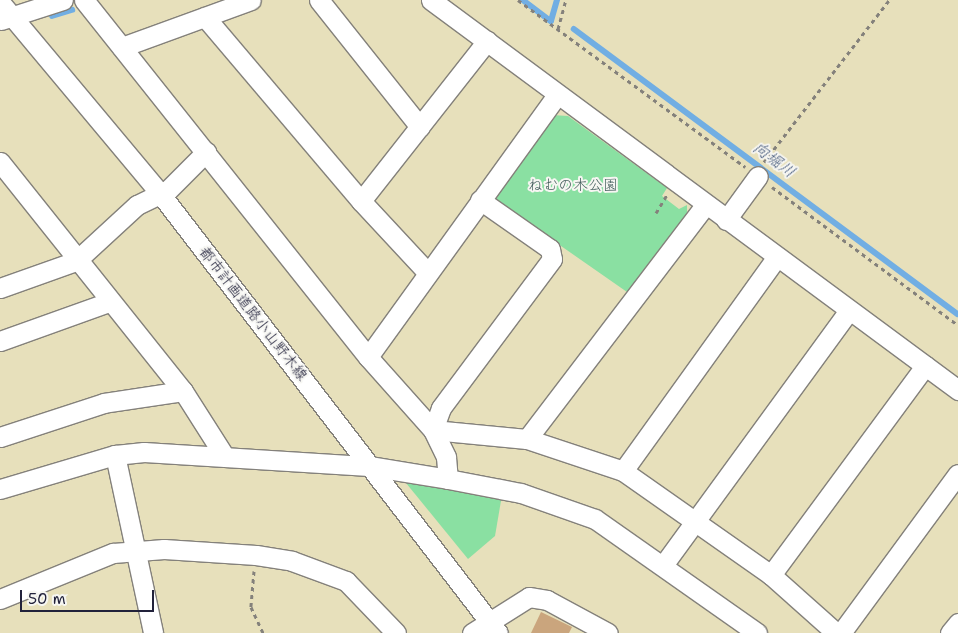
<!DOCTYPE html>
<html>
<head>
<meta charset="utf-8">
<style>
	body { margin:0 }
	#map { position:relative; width:958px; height:633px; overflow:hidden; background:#e7e0bb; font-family:"Shantell Sans","Klee One",sans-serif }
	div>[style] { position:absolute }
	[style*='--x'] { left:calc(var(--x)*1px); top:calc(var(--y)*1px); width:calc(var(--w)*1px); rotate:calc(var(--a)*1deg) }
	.green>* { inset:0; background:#8ae0a2 }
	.stream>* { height:5.5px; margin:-2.75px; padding:0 2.75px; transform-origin:2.75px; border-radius:2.75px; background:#71aee3 }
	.building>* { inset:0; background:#caa57d }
	.path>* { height:3px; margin-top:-1.5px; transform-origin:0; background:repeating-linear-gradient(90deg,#84817b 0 4px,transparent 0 8px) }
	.roads { filter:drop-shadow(1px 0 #84817b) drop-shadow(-1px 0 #84817b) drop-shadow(0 1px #84817b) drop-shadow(0 -1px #84817b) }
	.minor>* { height:19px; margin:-9.5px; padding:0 9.5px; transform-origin:9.5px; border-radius:9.5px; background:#fff }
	span { translate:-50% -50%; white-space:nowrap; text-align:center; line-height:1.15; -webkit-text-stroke:4px #f6f6f2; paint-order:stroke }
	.park-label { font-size:15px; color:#415b5a }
	.street-label { font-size:15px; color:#22223b }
	.water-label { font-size:16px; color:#3e5376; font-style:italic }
	.scale { position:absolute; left:20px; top:590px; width:134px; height:22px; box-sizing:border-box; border:2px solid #22223b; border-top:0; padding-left:6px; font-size:15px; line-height:18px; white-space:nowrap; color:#22223b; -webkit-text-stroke:4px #f6f6f2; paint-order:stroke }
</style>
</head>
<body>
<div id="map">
	<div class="green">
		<div style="clip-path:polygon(552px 115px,568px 116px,667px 188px,662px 196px,679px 209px,687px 205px,687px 213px,627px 292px,495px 200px,496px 189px)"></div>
		<div style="clip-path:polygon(410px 479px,502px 495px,495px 536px,468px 559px,406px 483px)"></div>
	</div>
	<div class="stream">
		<div style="--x:523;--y:0;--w:35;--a:37"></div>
		<div style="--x:551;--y:21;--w:22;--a:-74"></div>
		<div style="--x:52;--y:16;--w:21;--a:-17"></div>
		<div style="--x:574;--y:29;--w:478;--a:36.6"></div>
	</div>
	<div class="building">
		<div style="clip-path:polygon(541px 612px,572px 627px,569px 633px,531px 633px)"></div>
	</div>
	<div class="path">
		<div style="--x:518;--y:0;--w:282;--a:36.3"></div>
		<div style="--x:558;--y:29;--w:30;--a:-75"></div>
		<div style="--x:764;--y:162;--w:205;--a:-52.3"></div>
		<div style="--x:772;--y:187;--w:232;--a:36.6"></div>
		<div style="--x:656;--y:213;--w:21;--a:-59"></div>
		<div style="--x:254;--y:571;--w:36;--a:95"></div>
		<div style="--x:251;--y:607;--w:29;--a:65"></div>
	</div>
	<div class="roads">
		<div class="minor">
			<div style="--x:84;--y:0;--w:456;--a:51.5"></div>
			<div style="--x:368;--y:357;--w:98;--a:48.3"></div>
			<div style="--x:433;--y:430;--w:30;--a:64"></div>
			<div style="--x:446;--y:457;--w:22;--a:85"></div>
			<div style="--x:319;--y:0;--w:162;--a:51.5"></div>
			<div style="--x:431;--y:0;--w:656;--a:36.5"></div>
			<div style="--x:0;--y:2;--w:248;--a:50.1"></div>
			<div style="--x:159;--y:192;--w:556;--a:52.45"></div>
			<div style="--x:205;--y:17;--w:241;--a:49.7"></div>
			<div style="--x:361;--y:201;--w:98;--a:47.1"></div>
			<div style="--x:1;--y:20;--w:65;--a:-17.9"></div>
			<div style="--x:122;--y:47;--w:137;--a:-20"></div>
			<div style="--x:0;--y:162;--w:293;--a:51.4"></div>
			<div style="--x:183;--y:391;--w:80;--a:171.4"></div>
			<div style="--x:104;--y:403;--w:109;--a:161.9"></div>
			<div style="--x:480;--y:200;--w:85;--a:35"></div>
			<div style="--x:550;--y:249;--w:10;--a:79"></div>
			<div style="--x:552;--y:259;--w:186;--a:126.7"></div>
			<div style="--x:441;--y:408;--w:23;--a:110"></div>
			<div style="--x:433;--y:430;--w:94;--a:5.5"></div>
			<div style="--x:527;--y:439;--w:101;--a:18.4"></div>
			<div style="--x:623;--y:471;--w:181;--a:35.1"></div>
			<div style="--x:771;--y:575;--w:87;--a:41.7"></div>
			<div style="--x:361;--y:201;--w:204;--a:-51.8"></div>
			<div style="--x:726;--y:220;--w:54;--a:-54"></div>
			<div style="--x:0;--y:288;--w:81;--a:-19.6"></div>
			<div style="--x:76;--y:261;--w:83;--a:-42.6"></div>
			<div style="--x:137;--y:205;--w:34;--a:-26"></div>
			<div style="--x:168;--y:190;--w:54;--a:-45"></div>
			<div style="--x:0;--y:341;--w:116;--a:-19.7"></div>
			<div style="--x:368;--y:357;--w:322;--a:-54.2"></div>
			<div style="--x:183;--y:391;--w:78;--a:57.5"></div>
			<div style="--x:527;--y:439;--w:294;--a:-52.7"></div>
			<div style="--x:115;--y:455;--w:182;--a:77.9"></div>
			<div style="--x:623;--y:471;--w:264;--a:-54.3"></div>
			<div style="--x:0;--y:489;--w:120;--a:-16.5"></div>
			<div style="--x:115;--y:455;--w:29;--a:-6"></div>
			<div style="--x:144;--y:452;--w:225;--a:3.6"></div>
			<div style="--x:369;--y:466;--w:80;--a:9.3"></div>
			<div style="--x:448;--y:479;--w:74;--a:10.9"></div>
			<div style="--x:521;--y:493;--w:78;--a:19.4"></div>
			<div style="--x:595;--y:519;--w:198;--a:35.1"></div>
			<div style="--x:664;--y:564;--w:314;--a:-53.9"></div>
			<div style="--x:771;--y:575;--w:260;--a:-53.6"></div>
			<div style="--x:0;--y:599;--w:122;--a:-22.2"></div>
			<div style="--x:113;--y:553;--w:51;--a:-4.5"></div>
			<div style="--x:164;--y:549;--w:92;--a:3.7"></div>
			<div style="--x:256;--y:555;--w:36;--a:9"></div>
			<div style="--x:292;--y:561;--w:58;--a:20.3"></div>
			<div style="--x:346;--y:581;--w:72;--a:46.1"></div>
			<div style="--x:472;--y:633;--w:67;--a:-32.3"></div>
			<div style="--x:529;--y:597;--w:18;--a:9"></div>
			<div style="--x:547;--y:600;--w:69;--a:28.4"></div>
			<div style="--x:841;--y:633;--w:197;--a:-53.7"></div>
			<div style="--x:950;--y:633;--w:13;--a:-51"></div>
		</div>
	</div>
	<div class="park-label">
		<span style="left:573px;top:186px">ねむの木公園</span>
	</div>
	<div class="street-label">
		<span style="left:253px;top:314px;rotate:52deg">都市計画道路小山野木線</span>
	</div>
	<div class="water-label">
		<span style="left:774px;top:160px;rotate:37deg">向堀川</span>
	</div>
	<div class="scale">50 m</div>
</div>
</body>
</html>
